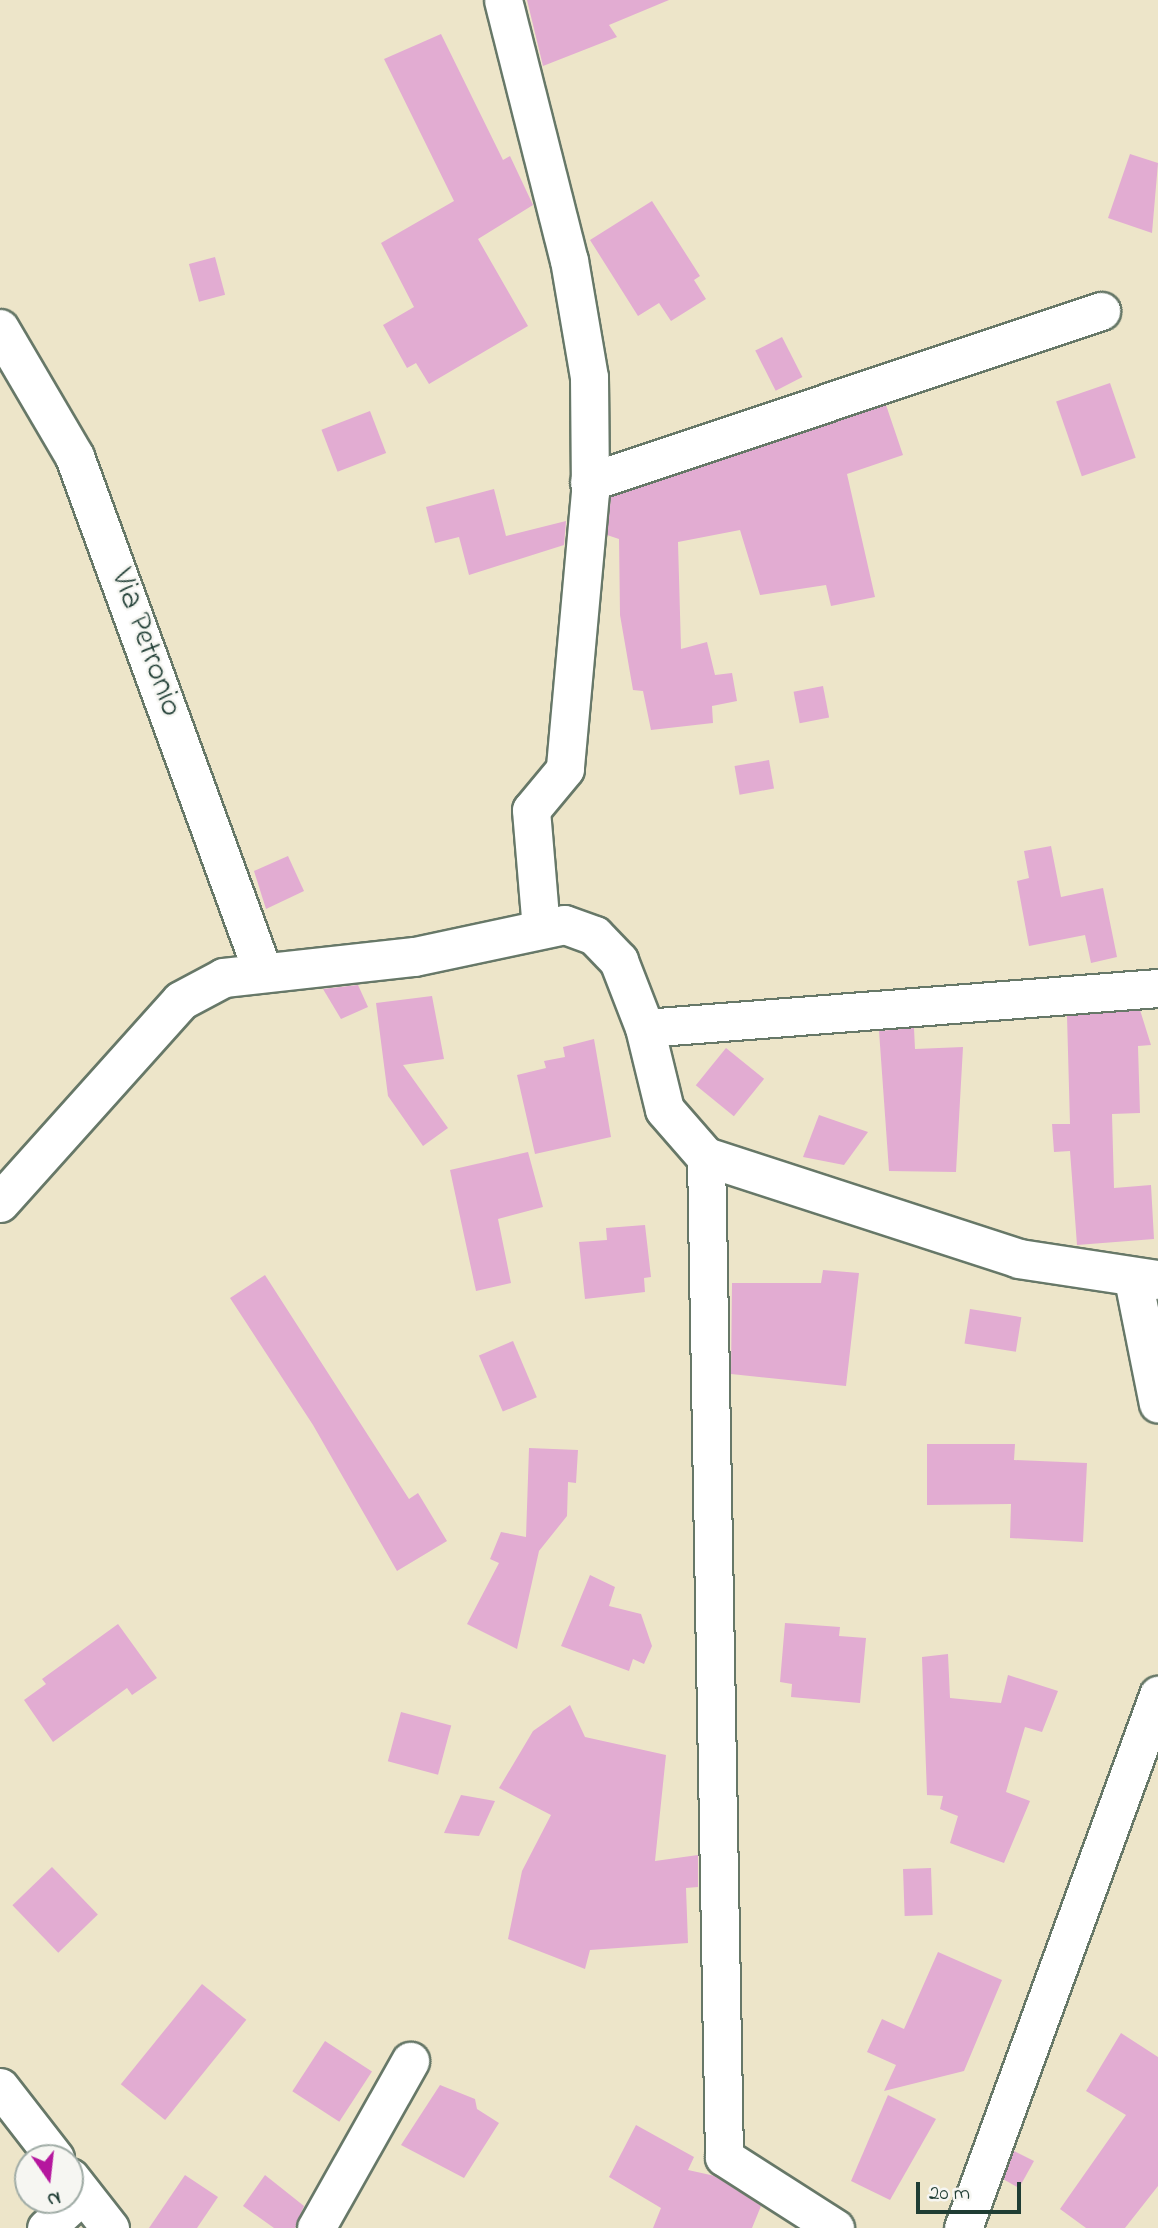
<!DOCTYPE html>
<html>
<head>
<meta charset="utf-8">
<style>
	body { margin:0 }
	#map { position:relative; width:1158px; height:2228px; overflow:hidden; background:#ede5c9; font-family:"Indie Flower",sans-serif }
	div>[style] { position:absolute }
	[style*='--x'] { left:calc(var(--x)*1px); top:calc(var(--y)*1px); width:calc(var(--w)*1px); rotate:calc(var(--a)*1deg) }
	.building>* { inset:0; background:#e2acd2; transform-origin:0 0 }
	.roads { filter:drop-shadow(2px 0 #677868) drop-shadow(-2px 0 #677868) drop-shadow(0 2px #677868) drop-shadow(0 -2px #677868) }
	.minor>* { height:37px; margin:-18.5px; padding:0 18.5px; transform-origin:18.5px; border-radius:18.5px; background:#fff }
	.tertiary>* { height:38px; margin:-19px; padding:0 19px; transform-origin:19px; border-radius:19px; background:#fff }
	span { translate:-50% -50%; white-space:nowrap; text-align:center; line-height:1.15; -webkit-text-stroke:5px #f6f6f2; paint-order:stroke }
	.street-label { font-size:32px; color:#1f3d34 }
	.north { position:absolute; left:14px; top:2144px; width:70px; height:70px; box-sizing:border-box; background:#f6f6f2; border:2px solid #a0aca6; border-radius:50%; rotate:166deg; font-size:19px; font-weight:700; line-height:28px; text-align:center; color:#1f3d34 }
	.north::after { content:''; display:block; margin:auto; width:24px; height:32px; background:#b5179e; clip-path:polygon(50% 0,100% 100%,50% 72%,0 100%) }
	.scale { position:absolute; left:916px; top:2182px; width:105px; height:32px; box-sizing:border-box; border:4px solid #1f3d34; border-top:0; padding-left:9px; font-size:21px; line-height:24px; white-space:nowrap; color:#1f3d34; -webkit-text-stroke:5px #f6f6f2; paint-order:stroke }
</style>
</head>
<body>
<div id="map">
	<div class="building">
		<div style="clip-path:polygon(527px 0,669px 0,609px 25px,617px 37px,543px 66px)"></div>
		<div style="clip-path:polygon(441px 34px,503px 160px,510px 156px,533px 205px,478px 239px,528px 326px,429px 384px,416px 363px,407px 368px,383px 325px,414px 307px,381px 243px,454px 201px,384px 59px)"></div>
		<div style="clip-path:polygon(1130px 154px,1158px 163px,1152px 233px,1108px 218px)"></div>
		<div style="clip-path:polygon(652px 201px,700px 276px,694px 280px,706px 299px,671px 321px,659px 303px,638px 316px,590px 240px)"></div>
		<div style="left:215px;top:257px;width:39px;height:27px;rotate:75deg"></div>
		<div style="left:782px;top:337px;width:45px;height:30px;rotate:63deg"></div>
		<div style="left:1110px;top:383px;width:79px;height:57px;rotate:71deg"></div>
		<div style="clip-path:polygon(886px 405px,903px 455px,847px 474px,875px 597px,831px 606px,826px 585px,760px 595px,740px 530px,678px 542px,681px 649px,707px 642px,715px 675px,732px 673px,737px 701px,712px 706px,713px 723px,651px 730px,643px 691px,633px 690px,620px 615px,619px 539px,607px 535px,611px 497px)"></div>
		<div style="left:370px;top:411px;width:45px;height:52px;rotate:69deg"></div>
		<div style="clip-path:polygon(494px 489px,506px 536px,566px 521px,564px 545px,469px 575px,459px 537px,435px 543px,426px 507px)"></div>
		<div style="left:823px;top:686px;width:32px;height:30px;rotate:79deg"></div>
		<div style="left:769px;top:760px;width:29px;height:35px;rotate:80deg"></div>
		<div style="clip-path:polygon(1051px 846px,1061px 897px,1103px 888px,1117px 957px,1091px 963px,1085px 935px,1029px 946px,1017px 881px,1029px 878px,1024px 851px)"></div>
		<div style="clip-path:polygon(288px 856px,304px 891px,266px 909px,254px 871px)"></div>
		<div style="clip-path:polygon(358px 985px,368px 1007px,341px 1019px,323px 989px)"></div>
		<div style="clip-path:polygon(432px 996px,444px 1059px,403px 1065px,448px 1128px,423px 1146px,388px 1096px,376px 1003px)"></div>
		<div style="clip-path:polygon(1140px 1010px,1151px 1045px,1138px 1046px,1140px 1113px,1112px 1114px,1114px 1188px,1151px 1185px,1154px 1239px,1077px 1245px,1070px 1151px,1054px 1152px,1052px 1124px,1070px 1124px,1067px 1016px)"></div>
		<div style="clip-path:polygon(914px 1028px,915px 1049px,963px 1047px,956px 1172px,889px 1171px,879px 1031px)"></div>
		<div style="clip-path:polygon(594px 1039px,611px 1137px,535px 1154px,517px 1075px,546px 1068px,544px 1061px,565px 1057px,563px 1047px)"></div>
		<div style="left:726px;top:1048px;width:49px;height:48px;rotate:39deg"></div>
		<div style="clip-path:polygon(819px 1115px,868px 1132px,844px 1165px,803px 1157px)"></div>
		<div style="clip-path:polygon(528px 1152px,543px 1207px,498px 1219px,511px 1283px,476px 1291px,450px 1170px)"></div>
		<div style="clip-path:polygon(645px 1225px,651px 1277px,644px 1278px,645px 1292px,585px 1299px,579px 1242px,607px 1240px,606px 1228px)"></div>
		<div style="clip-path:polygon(823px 1270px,859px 1273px,846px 1386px,731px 1374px,732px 1283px,821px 1283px)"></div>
		<div style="clip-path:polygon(265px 1275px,409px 1499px,418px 1493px,447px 1541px,397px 1571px,313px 1425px,230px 1298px)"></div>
		<div style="left:970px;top:1309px;width:52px;height:35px;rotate:9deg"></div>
		<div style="left:513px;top:1341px;width:61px;height:37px;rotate:67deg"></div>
		<div style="clip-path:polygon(927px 1444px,1015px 1444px,1014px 1460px,1087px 1463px,1083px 1542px,1010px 1538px,1011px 1504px,927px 1505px)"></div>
		<div style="clip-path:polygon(529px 1448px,578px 1450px,576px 1483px,568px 1482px,567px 1516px,539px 1551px,517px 1649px,467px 1624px,499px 1563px,490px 1559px,501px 1532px,526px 1537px)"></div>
		<div style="clip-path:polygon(590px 1575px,615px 1587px,609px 1606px,641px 1614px,652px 1646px,644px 1664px,633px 1659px,629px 1671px,561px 1646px)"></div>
		<div style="clip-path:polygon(785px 1623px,840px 1627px,839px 1636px,866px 1638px,860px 1703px,791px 1697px,792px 1684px,780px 1682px)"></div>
		<div style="clip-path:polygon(118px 1624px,157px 1678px,132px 1695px,127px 1688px,53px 1742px,24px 1700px,46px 1684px,42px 1679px)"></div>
		<div style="clip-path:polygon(948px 1654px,950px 1698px,1001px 1703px,1008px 1675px,1058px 1691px,1042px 1732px,1025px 1727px,1006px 1792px,1030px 1801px,1004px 1863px,950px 1843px,958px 1816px,940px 1809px,943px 1796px,927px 1795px,922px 1657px)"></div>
		<div style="clip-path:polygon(570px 1705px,585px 1737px,666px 1755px,655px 1861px,698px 1855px,698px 1887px,686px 1888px,688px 1943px,590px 1950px,585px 1969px,508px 1939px,522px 1871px,551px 1815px,499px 1788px,533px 1731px)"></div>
		<div style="left:401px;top:1712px;width:52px;height:51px;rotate:15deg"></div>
		<div style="clip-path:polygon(461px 1795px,495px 1801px,479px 1836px,444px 1833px)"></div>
		<div style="left:52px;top:1867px;width:66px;height:55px;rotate:46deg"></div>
		<div style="left:931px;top:1868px;width:47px;height:28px;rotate:88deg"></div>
		<div style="clip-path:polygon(938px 1952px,1002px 1980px,964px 2071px,884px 2091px,896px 2065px,867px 2052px,882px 2019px,904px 2029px)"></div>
		<div style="left:202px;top:1984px;width:57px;height:129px;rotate:39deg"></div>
		<div style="clip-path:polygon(1121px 2033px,1158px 2057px,1158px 2186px,1125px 2228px,1086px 2228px,1060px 2209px,1126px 2115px,1086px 2091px)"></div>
		<div style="left:325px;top:2041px;width:56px;height:60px;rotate:33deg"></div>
		<div style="clip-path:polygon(440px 2085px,475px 2099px,477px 2109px,499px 2123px,464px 2178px,401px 2145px)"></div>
		<div style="clip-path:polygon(888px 2095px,936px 2119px,890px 2200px,851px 2181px)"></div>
		<div style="clip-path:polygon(636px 2125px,694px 2157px,688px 2170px,715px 2176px,761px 2206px,752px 2228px,653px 2228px,661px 2208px,609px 2177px)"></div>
		<div style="clip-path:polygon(1014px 2151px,1034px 2161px,1019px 2188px,1003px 2179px)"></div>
		<div style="clip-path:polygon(185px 2175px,218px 2197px,197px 2228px,149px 2228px)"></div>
		<div style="clip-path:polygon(265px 2175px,304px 2206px,295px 2228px,274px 2228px,243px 2206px)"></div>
	</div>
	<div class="roads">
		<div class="minor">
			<div style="--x:503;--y:0;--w:268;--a:75.8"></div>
			<div style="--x:569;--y:260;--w:119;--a:80.3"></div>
			<div style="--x:589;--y:377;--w:115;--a:89.5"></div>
			<div style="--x:590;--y:492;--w:278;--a:95.2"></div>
			<div style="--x:565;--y:769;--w:53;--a:129.7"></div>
			<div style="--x:531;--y:810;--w:119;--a:85.2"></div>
			<div style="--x:589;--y:482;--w:540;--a:-18.47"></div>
			<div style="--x:645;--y:1028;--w:515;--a:-4.46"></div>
			<div style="--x:706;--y:1157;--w:1000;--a:88.97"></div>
			<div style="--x:724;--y:2157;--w:132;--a:32.6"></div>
			<div style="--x:1133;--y:1279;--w:127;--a:78.7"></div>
			<div style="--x:0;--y:2087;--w:90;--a:52.2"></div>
			<div style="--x:70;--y:2177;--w:65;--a:51.9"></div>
			<div style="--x:46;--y:2228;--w:50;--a:-42.6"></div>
			<div style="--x:316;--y:2228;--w:192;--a:-60.6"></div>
			<div style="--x:963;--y:2228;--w:568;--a:-69.9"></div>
		</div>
		<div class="tertiary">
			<div style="--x:0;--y:329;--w:148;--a:59.6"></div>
			<div style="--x:75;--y:457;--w:545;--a:69.94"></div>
			<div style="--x:0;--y:1203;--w:271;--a:-48.1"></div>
			<div style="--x:181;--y:1001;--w:49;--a:-28.1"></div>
			<div style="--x:224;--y:978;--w:192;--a:-6.3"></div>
			<div style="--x:415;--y:957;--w:153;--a:-12"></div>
			<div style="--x:565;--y:925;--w:32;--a:20"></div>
			<div style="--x:595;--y:936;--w:35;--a:46"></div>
			<div style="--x:619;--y:961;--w:72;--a:68.8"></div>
			<div style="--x:645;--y:1028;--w:84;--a:76.3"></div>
			<div style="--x:665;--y:1110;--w:62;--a:48.9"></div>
			<div style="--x:706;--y:1157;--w:329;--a:18"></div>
			<div style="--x:1019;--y:1259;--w:141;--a:8.6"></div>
		</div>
	</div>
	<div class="street-label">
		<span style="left:145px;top:643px;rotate:70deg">Via Petronio</span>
	</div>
	<div class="north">N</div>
	<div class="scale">20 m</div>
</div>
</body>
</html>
